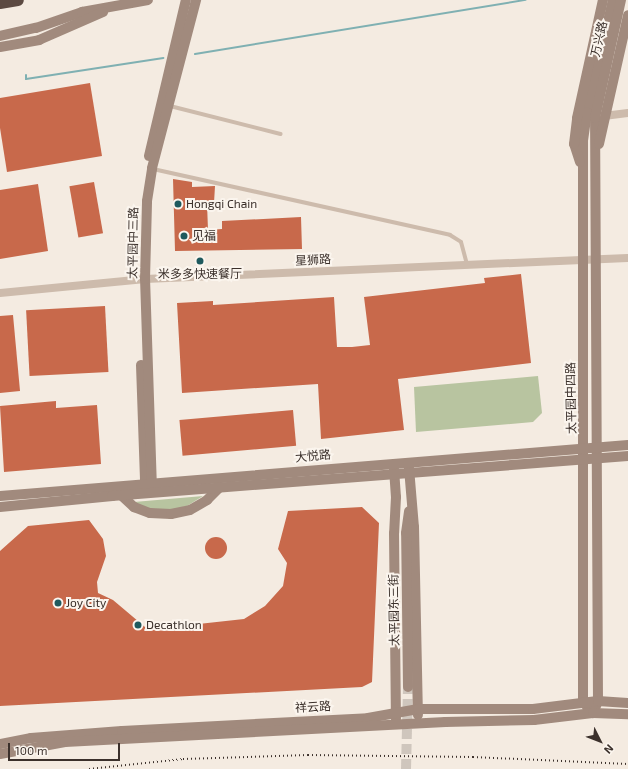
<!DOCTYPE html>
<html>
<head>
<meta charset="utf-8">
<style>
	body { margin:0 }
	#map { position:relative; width:628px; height:769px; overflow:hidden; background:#f4ebe1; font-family:"Exo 2","Noto Sans SC",sans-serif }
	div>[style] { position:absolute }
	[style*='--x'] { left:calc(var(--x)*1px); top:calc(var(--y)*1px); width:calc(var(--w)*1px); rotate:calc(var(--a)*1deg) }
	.green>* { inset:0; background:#b8c4a0 }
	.stream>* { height:2px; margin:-1px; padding:0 1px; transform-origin:1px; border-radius:1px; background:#7fb0b2 }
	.building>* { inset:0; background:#c8694b; transform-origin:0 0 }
	.round { border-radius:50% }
	.secondary-tunnel>* { height:10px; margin-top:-5px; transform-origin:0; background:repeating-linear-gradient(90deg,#cfc6bd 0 10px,transparent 0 15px) }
	.lane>* { height:4px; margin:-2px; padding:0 2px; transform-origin:2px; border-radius:2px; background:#cdbbac }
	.street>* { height:8px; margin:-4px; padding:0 4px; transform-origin:4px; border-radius:4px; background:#cdbbac }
	.secondary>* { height:10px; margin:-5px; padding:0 5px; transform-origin:5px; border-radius:5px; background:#a18a7d }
	.highway>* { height:12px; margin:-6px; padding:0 6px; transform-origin:6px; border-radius:6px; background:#5c4a42 }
	.rail>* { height:2px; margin-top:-1px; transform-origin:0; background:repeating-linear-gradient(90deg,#3b302b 0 1px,transparent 0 4px) }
	.dots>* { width:11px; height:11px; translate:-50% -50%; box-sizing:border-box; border:2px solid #fbf5ee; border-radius:50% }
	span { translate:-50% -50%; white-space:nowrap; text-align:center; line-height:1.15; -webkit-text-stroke:4px #fbf5ee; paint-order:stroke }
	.street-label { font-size:12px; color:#3b302b }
	.poi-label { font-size:12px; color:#3b302b }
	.left { translate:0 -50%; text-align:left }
	.north { position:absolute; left:580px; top:721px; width:40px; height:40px; -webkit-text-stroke:3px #fbf5ee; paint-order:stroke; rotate:132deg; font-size:11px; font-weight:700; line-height:16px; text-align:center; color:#3b302b }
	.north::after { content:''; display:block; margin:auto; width:14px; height:18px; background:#3b302b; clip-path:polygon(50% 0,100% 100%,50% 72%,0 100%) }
	.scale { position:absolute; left:8px; top:743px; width:112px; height:18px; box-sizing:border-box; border:2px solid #3b302b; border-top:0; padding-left:5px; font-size:12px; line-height:14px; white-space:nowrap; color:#3b302b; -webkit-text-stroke:3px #fbf5ee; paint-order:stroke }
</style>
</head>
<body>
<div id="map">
	<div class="green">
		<div style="clip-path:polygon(538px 376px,542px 413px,533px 422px,416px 432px,414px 387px)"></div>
		<div style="clip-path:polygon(203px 496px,187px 506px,172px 510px,157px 510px,142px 507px,134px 502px)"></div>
	</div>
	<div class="stream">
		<div style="--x:195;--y:54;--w:335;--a:-9.3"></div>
		<div style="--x:26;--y:75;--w:4;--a:90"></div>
		<div style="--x:26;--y:79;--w:139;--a:-8.7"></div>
	</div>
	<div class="building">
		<div style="clip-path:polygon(90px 83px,102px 156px,7px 172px,0 128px,0 98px)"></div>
		<div style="clip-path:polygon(173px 179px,192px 182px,192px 187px,215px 186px,214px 203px,207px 203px,208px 230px,222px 229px,222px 221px,301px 217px,302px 249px,175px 251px)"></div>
		<div style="left:94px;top:182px;width:52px;height:25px;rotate:80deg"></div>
		<div style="clip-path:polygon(38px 184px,48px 251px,0 259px,0 190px)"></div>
		<div style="clip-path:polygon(521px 274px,531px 363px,398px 379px,404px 430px,321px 439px,318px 384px,182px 393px,177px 303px,213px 301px,213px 305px,334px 297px,337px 347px,352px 347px,370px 345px,364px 297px,485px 283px,484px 278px)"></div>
		<div style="left:105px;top:306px;width:66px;height:79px;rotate:87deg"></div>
		<div style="clip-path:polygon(13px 315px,20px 391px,0 393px,0 316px)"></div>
		<div style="clip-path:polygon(56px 401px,56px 408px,97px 405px,101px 464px,4px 472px,0 406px)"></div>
		<div style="left:293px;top:410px;width:36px;height:114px;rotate:85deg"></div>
		<div style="clip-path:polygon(362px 507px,379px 523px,372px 682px,362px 687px,0 706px,0 551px,28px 526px,89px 520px,103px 539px,106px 556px,97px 582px,98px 593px,113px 600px,145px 627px,162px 628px,244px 619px,265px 606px,283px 586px,287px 563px,278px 549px,288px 511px)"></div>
		<div class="round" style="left:205px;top:537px;width:22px;height:22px"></div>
	</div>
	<div class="secondary-tunnel">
		<div style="--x:406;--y:769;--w:82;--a:-88.6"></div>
	</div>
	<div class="lane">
		<div style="--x:170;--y:106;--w:114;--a:14.2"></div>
		<div style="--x:153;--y:169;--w:304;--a:12.5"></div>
		<div style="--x:450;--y:235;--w:13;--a:32"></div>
		<div style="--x:461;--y:242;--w:24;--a:75"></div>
	</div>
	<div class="street">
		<div style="--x:604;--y:116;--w:24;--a:-7"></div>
		<div style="--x:0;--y:293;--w:146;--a:-5.5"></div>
		<div style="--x:145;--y:279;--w:483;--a:-2.5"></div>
	</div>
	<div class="secondary">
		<div style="--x:613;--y:0;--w:115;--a:103.1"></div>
		<div style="--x:587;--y:112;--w:30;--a:98"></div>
		<div style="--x:583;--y:142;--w:560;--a:90"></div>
		<div style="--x:583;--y:702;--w:15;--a:48"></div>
		<div style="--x:593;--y:713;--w:13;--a:-67"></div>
		<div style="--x:598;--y:701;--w:583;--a:-90.29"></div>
		<div style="--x:595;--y:118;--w:121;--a:-77.6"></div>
		<div style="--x:0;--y:36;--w:37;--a:-13"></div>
		<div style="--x:36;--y:28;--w:49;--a:-19.2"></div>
		<div style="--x:82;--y:12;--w:67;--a:-10.3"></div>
		<div style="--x:0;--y:47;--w:40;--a:-10"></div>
		<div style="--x:39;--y:40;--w:70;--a:-23.6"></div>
		<div style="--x:599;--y:144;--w:132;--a:-77.3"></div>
		<div style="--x:149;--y:156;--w:160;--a:-76.7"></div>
		<div style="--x:580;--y:162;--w:19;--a:-108"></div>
		<div style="--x:574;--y:144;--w:26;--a:-83"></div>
		<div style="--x:577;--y:118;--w:121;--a:-77.6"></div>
		<div style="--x:141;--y:365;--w:116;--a:88"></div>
		<div style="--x:409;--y:468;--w:59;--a:85.2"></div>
		<div style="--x:414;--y:527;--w:188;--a:88.8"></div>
		<div style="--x:394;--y:469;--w:28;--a:86"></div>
		<div style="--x:396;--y:497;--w:36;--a:93"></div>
		<div style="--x:394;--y:533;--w:186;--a:89.4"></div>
		<div style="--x:152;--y:489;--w:210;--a:-91.9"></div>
		<div style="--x:145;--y:279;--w:78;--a:-88.5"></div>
		<div style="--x:147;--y:201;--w:33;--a:-81"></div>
		<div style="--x:152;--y:168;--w:174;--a:-75.3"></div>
		<div style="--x:121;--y:495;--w:18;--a:43"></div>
		<div style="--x:134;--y:507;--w:17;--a:21"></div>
		<div style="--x:150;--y:513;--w:21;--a:3"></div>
		<div style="--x:171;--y:514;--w:19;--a:-12"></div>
		<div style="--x:190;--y:510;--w:20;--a:-30"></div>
		<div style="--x:207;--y:500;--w:18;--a:-45"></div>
		<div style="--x:0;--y:496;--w:630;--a:-4.64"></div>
		<div style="--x:0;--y:507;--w:113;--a:-5.6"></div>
		<div style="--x:112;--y:496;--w:518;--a:-4.43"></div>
		<div style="--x:408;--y:687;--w:154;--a:-90.7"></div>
		<div style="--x:406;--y:533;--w:22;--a:-82"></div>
		<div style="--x:0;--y:744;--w:32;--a:-11"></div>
		<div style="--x:31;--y:738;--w:91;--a:-4.4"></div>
		<div style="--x:122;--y:731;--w:246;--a:-3"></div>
		<div style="--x:368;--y:718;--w:51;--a:-10.2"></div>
		<div style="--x:418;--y:709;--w:115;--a:0"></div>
		<div style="--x:533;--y:709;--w:65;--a:-7"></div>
		<div style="--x:598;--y:701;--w:30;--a:4"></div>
		<div style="--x:0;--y:754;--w:66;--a:-10.5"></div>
		<div style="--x:65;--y:742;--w:381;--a:-3"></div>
		<div style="--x:445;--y:722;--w:89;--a:-1.3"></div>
		<div style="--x:534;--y:720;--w:59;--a:-6.8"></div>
		<div style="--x:593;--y:713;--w:35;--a:2"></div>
	</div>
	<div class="highway">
		<div style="--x:0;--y:3;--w:18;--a:-9"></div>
	</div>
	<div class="rail">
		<div style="--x:89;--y:769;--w:95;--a:-6.1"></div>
		<div style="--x:183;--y:759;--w:125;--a:-1.8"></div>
		<div style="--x:308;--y:755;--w:165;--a:0.7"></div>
		<div style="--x:473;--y:757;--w:155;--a:2.6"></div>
	</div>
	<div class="dots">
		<div style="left:178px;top:204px;background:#1f5a5e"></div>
		<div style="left:184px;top:236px;background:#1f5a5e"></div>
		<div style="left:200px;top:261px;background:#1f5a5e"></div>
		<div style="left:58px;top:603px;background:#1f5a5e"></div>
		<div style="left:138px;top:625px;background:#1f5a5e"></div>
	</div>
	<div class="street-label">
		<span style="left:599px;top:39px;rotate:-77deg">万兴路</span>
		<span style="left:133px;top:243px;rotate:-89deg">太平园中三路</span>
		<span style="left:313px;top:260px;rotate:-3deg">星狮路</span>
		<span style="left:571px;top:398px;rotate:-91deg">太平园中四路</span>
		<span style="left:313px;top:456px;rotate:-5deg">大悦路</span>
		<span style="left:394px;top:610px;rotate:-91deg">太平园东三街</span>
		<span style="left:313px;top:707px;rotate:-3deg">祥云路</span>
	</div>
	<div class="poi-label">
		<span class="left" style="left:186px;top:204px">Hongqi Chain</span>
		<span class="left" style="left:192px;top:236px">见福</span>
		<span style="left:200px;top:274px">米多多快速餐厅</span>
		<span class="left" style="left:66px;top:603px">Joy City</span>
		<span class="left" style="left:146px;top:625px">Decathlon</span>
	</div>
	<div class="north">N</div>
	<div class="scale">100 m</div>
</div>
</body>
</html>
